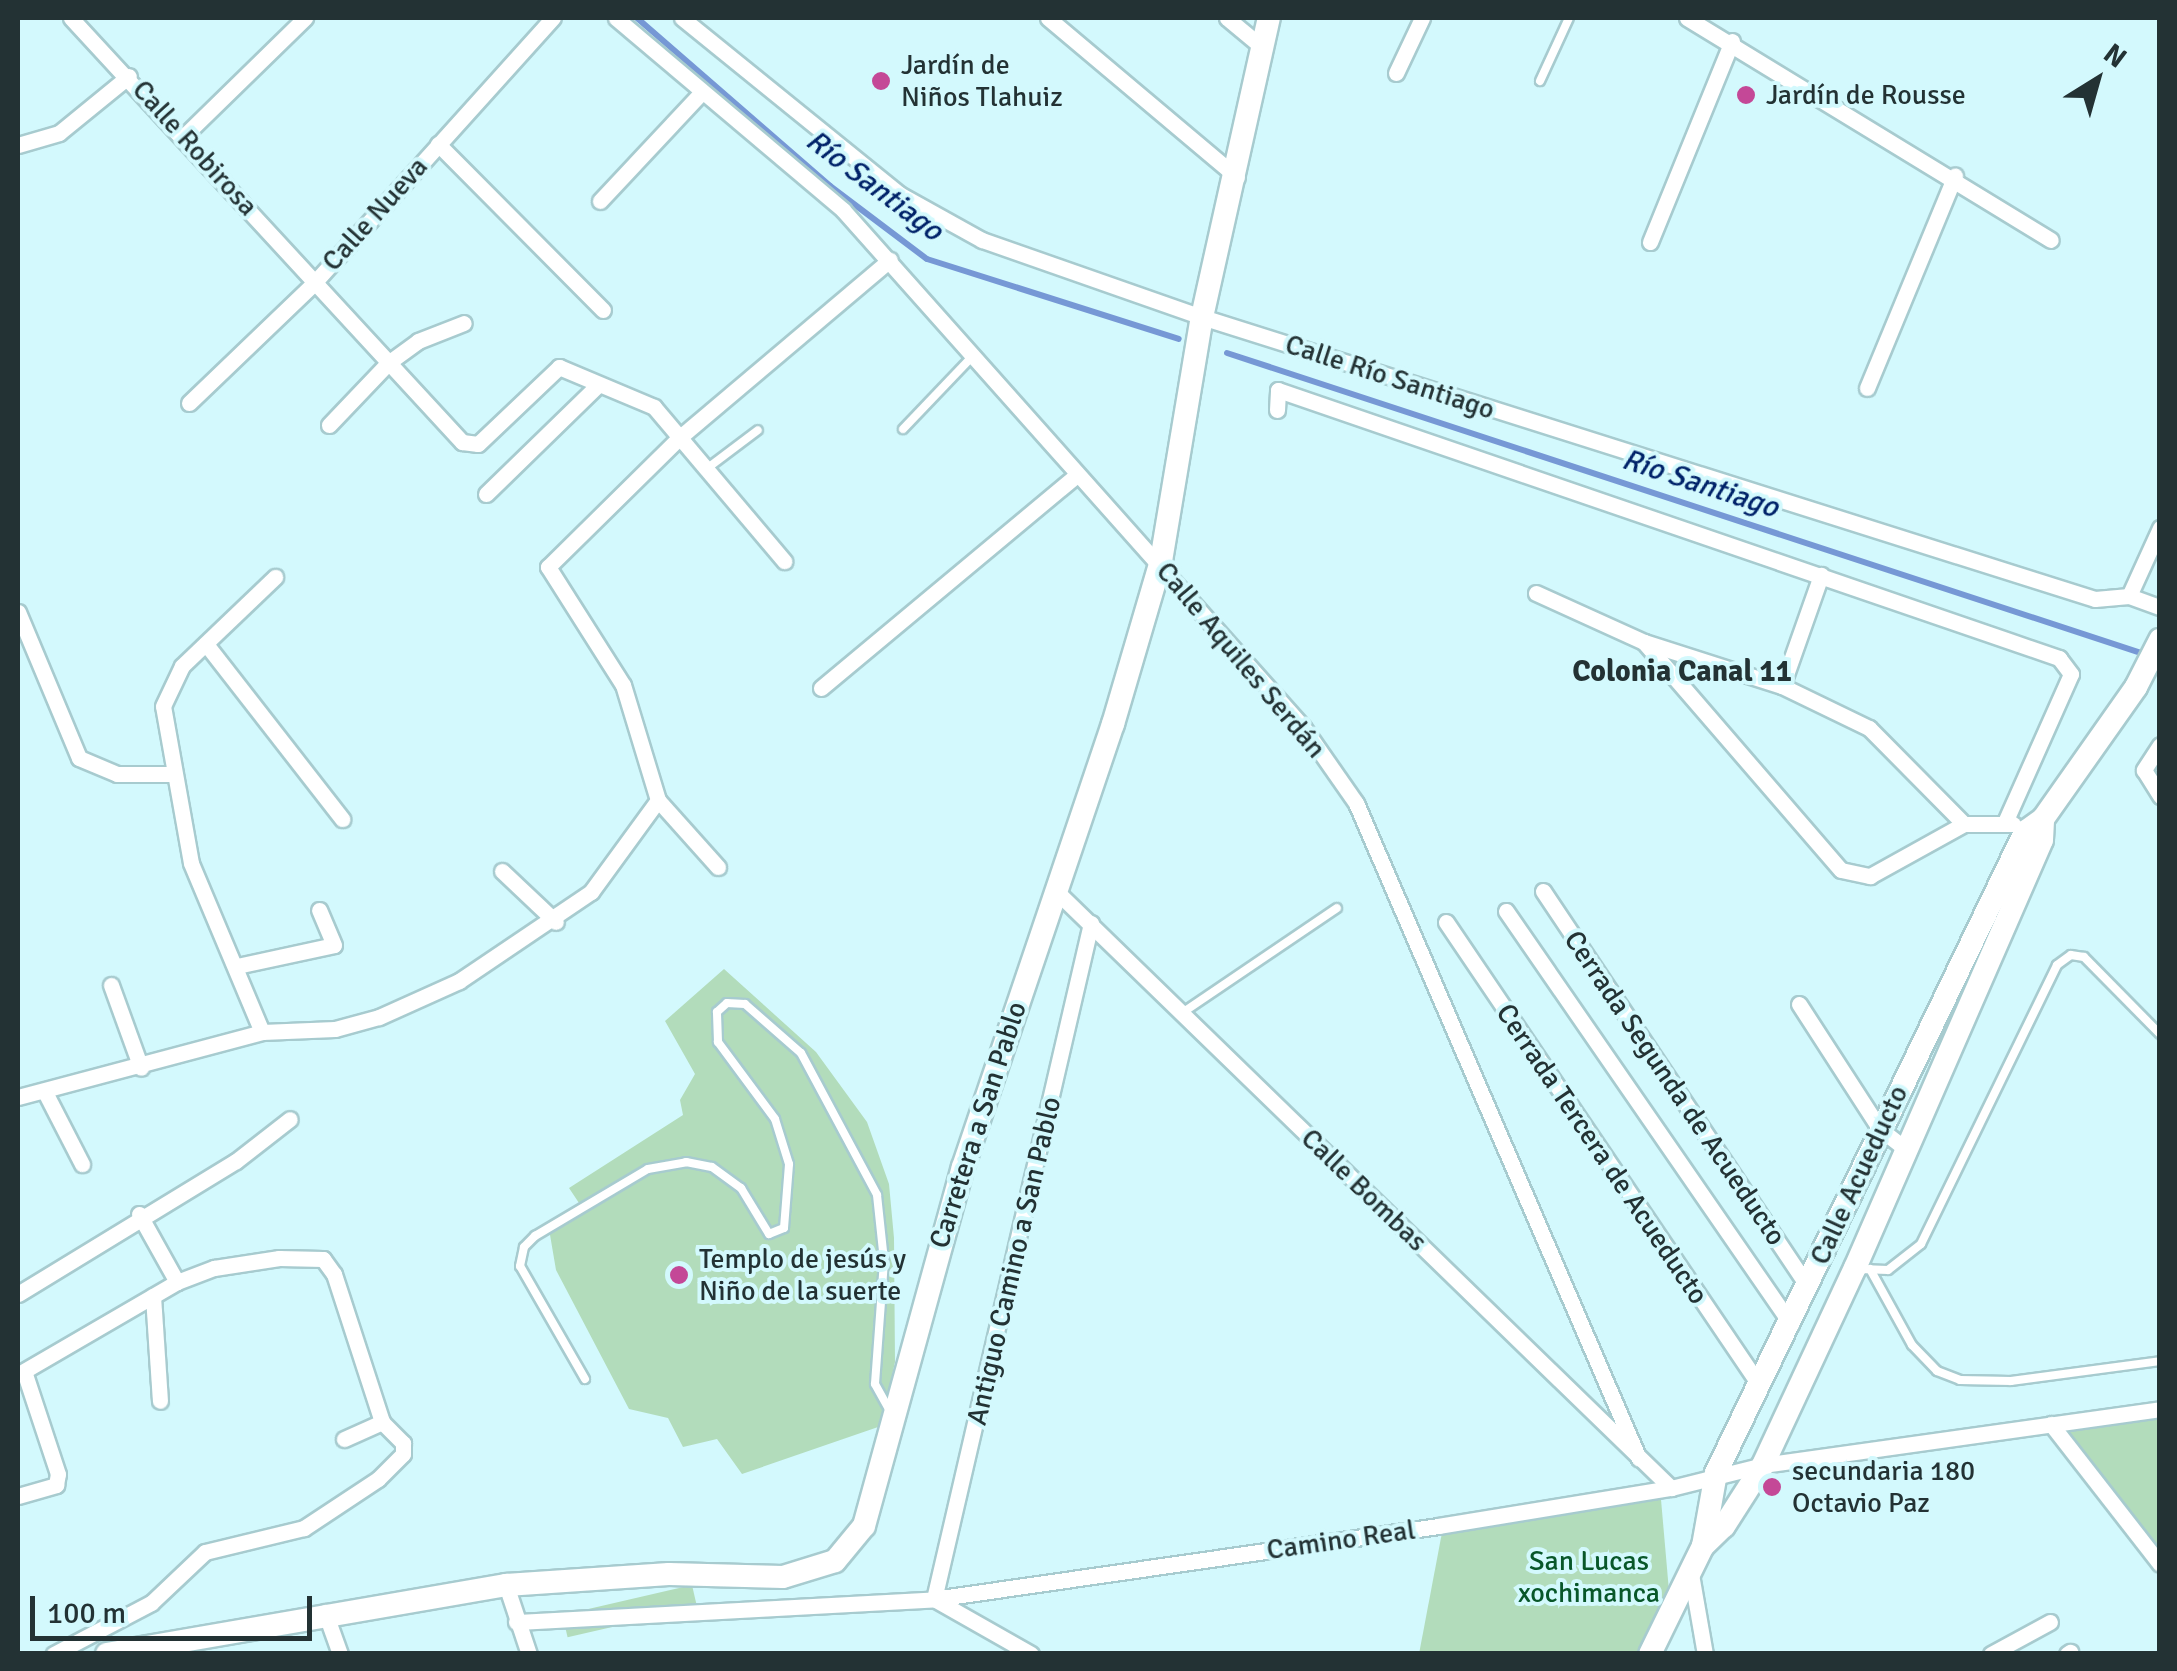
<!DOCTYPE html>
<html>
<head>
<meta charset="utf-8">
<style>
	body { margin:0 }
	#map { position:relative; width:2177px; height:1671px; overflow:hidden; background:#d3f9fd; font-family:Signika,sans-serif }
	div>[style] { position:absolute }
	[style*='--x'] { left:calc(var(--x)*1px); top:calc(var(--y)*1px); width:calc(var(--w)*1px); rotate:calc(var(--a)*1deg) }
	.green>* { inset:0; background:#b2dcbb; transform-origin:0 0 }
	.stream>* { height:6px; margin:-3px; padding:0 3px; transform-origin:3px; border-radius:3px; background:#7698d5 }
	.roads { filter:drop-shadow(2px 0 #a7cbcf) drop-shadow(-2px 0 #a7cbcf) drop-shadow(0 2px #a7cbcf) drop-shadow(0 -2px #a7cbcf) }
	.lane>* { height:8px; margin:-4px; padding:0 4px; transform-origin:4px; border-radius:4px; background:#fff }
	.street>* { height:15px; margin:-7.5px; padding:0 7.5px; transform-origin:7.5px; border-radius:7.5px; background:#fff }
	.secondary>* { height:22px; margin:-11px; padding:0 11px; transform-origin:11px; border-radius:11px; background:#fff }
	.dots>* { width:28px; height:28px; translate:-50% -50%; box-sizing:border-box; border:5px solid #d3f9fd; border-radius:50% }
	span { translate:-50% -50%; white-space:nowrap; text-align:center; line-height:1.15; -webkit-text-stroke:8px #d3f9fd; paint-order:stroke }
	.poi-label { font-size:28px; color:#233234 }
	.left { translate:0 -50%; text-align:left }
	.street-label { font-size:28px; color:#233234 }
	.park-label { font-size:28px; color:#085729 }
	.water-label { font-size:30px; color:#002269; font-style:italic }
	.neighbourhood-label { font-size:30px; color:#233234; font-weight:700 }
	.frame { position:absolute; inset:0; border:20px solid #233234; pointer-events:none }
	.north { position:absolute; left:2047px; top:30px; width:100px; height:100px; -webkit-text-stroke:8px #d3f9fd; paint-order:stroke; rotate:37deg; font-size:28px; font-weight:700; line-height:40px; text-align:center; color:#233234 }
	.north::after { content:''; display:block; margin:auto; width:35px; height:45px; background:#233234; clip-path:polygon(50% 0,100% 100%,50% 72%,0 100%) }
	.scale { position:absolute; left:30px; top:1596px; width:282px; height:45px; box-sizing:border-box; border:5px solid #233234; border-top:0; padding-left:12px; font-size:30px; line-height:35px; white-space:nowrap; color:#233234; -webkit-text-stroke:8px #d3f9fd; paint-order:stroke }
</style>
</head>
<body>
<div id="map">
	<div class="green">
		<div style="clip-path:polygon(724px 969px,816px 1052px,867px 1122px,889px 1184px,894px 1238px,895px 1362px,881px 1426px,742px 1474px,717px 1439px,683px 1447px,668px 1418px,629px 1409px,556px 1270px,549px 1229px,581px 1206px,569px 1188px,683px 1115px,680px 1100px,695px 1074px,665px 1021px)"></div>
		<div style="clip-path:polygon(2159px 1416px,2159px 1554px,2065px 1426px)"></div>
		<div style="clip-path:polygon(1660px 1488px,1669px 1591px,1637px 1653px,1419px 1654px,1444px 1522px)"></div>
		<div style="left:692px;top:1585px;width:23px;height:133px;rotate:77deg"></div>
	</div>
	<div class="stream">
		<div style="--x:637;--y:18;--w:256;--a:41"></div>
		<div style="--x:830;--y:186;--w:121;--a:37"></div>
		<div style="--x:927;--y:259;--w:264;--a:17.6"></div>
		<div style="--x:1227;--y:353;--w:968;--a:18.17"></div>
	</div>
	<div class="roads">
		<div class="lane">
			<div style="--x:1540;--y:81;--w:69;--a:-65.3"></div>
			<div style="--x:903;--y:429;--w:97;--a:-46.3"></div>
			<div style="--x:705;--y:470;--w:66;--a:-37"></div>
			<div style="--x:1182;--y:1013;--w:187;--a:-34.1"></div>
			<div style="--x:1860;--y:1269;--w:28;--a:2"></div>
			<div style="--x:1888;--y:1270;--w:42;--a:-38.2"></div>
			<div style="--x:1921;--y:1244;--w:310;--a:-64"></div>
			<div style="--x:2057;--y:965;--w:17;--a:-36"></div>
			<div style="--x:2071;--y:955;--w:13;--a:9"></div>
			<div style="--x:2084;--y:957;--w:108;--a:45.4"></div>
			<div style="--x:1870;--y:1269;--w:87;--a:61.1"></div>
			<div style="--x:1912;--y:1345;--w:36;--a:46"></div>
			<div style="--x:1937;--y:1371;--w:25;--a:21"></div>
			<div style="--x:1960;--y:1380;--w:51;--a:1.1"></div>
			<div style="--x:2011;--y:1381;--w:150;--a:-7.6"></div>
			<div style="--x:585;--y:1379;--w:130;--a:-119.9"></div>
			<div style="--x:520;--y:1266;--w:19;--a:-78"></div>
			<div style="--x:524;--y:1247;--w:16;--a:-45"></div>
			<div style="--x:535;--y:1236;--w:131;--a:-30.7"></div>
			<div style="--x:648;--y:1169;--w:39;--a:-10"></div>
			<div style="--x:686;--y:1162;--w:26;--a:11"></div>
			<div style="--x:712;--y:1167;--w:36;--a:36"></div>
			<div style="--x:741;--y:1188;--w:54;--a:58.7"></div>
			<div style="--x:769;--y:1234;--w:16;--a:-22"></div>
			<div style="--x:784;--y:1228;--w:64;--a:-85.5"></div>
			<div style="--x:789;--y:1164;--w:47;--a:-107.3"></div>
			<div style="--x:775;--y:1119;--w:96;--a:-126.5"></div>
			<div style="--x:718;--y:1042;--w:30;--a:-92"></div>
			<div style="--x:717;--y:1012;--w:13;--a:-42"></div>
			<div style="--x:727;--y:1003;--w:18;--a:3"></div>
			<div style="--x:745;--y:1004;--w:74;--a:41.2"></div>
			<div style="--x:801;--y:1053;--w:161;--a:61.8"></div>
			<div style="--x:877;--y:1195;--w:66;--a:83.9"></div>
			<div style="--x:884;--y:1261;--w:123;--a:94.2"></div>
			<div style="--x:875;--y:1384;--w:31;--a:61"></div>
		</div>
		<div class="street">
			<div style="--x:71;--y:18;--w:577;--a:47.32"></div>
			<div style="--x:462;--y:442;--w:16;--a:7"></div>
			<div style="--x:478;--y:444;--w:112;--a:-43.5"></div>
			<div style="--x:559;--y:367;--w:103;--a:22.8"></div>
			<div style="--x:654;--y:407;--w:202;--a:49.8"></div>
			<div style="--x:616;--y:18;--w:297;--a:40.2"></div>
			<div style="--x:843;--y:210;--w:692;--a:48.34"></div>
			<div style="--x:1303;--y:727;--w:93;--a:55.1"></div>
			<div style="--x:1356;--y:803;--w:714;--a:66.66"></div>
			<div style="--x:682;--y:18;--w:279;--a:39"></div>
			<div style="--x:899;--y:194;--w:95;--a:29"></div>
			<div style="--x:982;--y:240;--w:233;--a:19.3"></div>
			<div style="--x:1202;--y:317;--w:936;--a:17.53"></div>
			<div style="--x:2095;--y:599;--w:34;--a:-5"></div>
			<div style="--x:2129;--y:596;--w:33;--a:20"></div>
			<div style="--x:1048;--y:18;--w:247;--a:40.1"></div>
			<div style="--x:1227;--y:18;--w:47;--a:39.8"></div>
			<div style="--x:1687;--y:18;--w:426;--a:31.4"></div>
			<div style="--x:1396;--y:73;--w:61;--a:-64.7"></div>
			<div style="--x:185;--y:135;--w:168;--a:-44.3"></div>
			<div style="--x:438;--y:144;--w:234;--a:45.2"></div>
			<div style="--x:18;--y:145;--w:43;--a:-16.3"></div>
			<div style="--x:59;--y:133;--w:90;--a:-39.2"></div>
			<div style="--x:600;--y:201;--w:148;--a:-46.9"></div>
			<div style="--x:1650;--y:242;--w:217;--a:-67.8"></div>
			<div style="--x:1867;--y:388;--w:230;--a:-67.5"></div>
			<div style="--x:189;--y:403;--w:173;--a:-43.8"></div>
			<div style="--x:314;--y:283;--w:357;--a:-48"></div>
			<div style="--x:1277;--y:410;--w:20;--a:-87"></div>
			<div style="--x:1278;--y:390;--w:826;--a:18.94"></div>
			<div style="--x:2059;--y:658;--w:20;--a:53"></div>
			<div style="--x:2071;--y:674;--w:160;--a:114"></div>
			<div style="--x:329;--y:425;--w:86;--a:-46.4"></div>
			<div style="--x:388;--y:363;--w:37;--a:-36"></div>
			<div style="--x:418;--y:341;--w:49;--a:-21.4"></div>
			<div style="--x:486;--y:494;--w:156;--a:-44.2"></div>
			<div style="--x:1536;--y:593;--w:119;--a:24.4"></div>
			<div style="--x:1644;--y:642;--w:145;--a:17.7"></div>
			<div style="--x:1782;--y:686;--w:97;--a:25.8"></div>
			<div style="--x:1869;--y:728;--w:135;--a:45.3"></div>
			<div style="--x:1964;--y:824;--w:49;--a:0"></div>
			<div style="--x:2129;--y:596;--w:75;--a:-65.5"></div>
			<div style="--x:18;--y:612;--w:158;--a:67.3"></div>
			<div style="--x:79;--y:758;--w:41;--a:22.8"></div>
			<div style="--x:117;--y:774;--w:54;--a:0"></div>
			<div style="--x:1644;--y:642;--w:301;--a:49.2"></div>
			<div style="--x:1841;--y:870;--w:30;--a:12"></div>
			<div style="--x:1870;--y:876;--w:107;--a:-29"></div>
			<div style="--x:206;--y:644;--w:222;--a:52.1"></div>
			<div style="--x:1782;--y:686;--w:118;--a:-70.6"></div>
			<div style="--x:821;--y:688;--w:331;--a:-39.8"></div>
			<div style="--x:2160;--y:745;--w:30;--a:123"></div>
			<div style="--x:2144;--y:770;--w:31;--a:58"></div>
			<div style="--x:658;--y:800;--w:90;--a:48.2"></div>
			<div style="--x:502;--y:871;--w:74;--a:43.4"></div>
			<div style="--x:1543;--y:891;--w:474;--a:56.2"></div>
			<div style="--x:1057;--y:892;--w:856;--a:44.15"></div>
			<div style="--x:1506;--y:911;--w:502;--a:55.39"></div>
			<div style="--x:1446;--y:922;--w:560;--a:55.91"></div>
			<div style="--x:237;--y:966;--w:99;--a:-12.2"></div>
			<div style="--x:334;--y:945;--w:38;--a:-113"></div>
			<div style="--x:111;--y:985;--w:88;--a:70.1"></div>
			<div style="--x:1799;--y:1004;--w:149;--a:57.1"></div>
			<div style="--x:1880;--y:1129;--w:34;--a:38"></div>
			<div style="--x:262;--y:1032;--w:183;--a:-112.8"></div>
			<div style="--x:191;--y:863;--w:159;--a:-100.1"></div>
			<div style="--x:163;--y:706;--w:44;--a:-64.6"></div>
			<div style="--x:182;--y:666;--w:129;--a:-43.7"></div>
			<div style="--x:46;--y:1094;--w:79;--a:62.8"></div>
			<div style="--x:18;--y:1097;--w:253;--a:-14.9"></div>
			<div style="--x:262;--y:1032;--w:73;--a:-2.4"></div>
			<div style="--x:335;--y:1029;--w:46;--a:-15.3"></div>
			<div style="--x:379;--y:1017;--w:88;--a:-24.2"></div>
			<div style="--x:459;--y:981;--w:159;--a:-34"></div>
			<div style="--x:591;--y:892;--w:114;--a:-53.9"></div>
			<div style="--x:658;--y:800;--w:120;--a:-106.9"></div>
			<div style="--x:623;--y:685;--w:140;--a:-122.4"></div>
			<div style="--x:548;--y:567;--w:184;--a:-44.6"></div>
			<div style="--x:679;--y:438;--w:276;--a:-40.2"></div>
			<div style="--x:139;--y:1214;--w:78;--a:60.8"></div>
			<div style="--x:18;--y:1294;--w:255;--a:-31.4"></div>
			<div style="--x:236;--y:1161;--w:68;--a:-37.9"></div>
			<div style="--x:153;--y:1296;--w:105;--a:86.2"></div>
			<div style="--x:2051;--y:1424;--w:177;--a:52.1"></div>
			<div style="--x:344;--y:1439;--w:42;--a:-24.1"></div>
			<div style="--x:18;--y:1496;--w:40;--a:-16"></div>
			<div style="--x:56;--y:1485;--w:11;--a:-80"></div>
			<div style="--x:58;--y:1474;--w:108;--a:-108.3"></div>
			<div style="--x:24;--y:1371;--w:177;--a:-30.2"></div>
			<div style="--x:177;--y:1282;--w:40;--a:-21"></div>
			<div style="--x:214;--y:1268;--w:66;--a:-8.7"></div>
			<div style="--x:279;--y:1258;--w:44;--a:1.3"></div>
			<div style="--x:323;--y:1259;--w:19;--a:54"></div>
			<div style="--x:334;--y:1274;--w:156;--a:72"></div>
			<div style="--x:382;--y:1422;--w:30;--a:45"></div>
			<div style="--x:403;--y:1443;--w:11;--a:90"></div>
			<div style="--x:403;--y:1454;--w:35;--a:135"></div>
			<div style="--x:378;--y:1479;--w:89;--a:146.5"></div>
			<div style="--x:304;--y:1528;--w:102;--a:166.4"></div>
			<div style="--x:205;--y:1552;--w:74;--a:136.6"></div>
			<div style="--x:151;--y:1603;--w:110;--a:152.3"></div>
			<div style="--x:1691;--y:1574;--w:81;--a:80.1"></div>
			<div style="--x:506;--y:1585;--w:73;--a:71.6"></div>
			<div style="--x:325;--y:1612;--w:45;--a:70.3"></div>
			<div style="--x:516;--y:1622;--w:419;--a:-3.1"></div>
			<div style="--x:934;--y:1599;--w:509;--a:-8.24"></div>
			<div style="--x:1438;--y:1526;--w:236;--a:-9.3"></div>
			<div style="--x:1671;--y:1488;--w:95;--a:-14"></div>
			<div style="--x:1763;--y:1465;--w:401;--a:-8"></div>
			<div style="--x:1031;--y:1654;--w:112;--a:-150.4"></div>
			<div style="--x:934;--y:1599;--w:694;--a:-76.92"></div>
			<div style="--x:1991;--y:1654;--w:67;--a:-28.5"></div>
			<div style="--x:2067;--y:1654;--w:4;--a:-34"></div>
		</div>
		<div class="secondary">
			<div style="--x:1703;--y:1546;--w:29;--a:-44"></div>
			<div style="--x:1724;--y:1526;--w:72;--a:-57.4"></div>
			<div style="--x:1763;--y:1465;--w:217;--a:-65"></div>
			<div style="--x:1855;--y:1268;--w:467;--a:-66.4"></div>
			<div style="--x:2042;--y:840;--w:21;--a:-87"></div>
			<div style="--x:107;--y:1654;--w:405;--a:-9.8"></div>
			<div style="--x:506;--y:1585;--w:163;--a:-3.9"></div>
			<div style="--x:669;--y:1574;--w:114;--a:1.5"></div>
			<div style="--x:783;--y:1577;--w:54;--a:-17.1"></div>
			<div style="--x:835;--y:1561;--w:45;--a:-50.4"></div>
			<div style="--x:864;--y:1526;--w:372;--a:-74.6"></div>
			<div style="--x:963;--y:1167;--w:468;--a:-71.3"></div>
			<div style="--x:1113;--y:724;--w:170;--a:-73.6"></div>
			<div style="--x:1161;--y:561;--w:247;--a:-80.5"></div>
			<div style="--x:1202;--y:317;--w:306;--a:-77.4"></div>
			<div style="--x:1650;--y:1654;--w:120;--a:-63.9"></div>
			<div style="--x:1703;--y:1546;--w:74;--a:-79.9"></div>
			<div style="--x:1716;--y:1473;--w:712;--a:-64.26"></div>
			<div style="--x:2025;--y:832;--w:22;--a:-36"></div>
			<div style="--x:2043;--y:819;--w:161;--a:-54.8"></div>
			<div style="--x:2136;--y:687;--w:53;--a:-62.9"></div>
		</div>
	</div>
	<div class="dots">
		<div style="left:881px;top:81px;background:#c44897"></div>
		<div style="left:1746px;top:95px;background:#c44897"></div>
		<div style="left:679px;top:1275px;background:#c44897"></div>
		<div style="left:1772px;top:1487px;background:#c44897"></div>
	</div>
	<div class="poi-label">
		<span class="left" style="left:901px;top:81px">Jardín de<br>Niños Tlahuiz</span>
		<span class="left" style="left:1766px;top:95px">Jardín de Rousse</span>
		<span class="left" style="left:699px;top:1275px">Templo de jesús y<br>Niño de la suerte</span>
		<span class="left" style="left:1792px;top:1487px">secundaria 180<br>Octavio Paz</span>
	</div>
	<div class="street-label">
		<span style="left:195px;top:148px;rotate:48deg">Calle Robirosa</span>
		<span style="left:375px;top:214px;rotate:-48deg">Calle Nueva</span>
		<span style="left:1390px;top:377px;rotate:18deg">Calle Río Santiago</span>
		<span style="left:1241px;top:660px;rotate:50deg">Calle Aquiles Serdán</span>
		<span style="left:1675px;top:1088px;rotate:56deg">Cerrada Segunda de Acueducto</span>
		<span style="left:978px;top:1125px;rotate:-72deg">Carretera a San Pablo</span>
		<span style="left:1602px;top:1154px;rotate:56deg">Cerrada Tercera de Acueducto</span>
		<span style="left:1859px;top:1175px;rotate:-65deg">Calle Acueducto</span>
		<span style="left:1364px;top:1190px;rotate:44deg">Calle Bombas</span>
		<span style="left:1014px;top:1261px;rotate:-77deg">Antiguo Camino a San Pablo</span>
		<span style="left:1341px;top:1540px;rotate:-8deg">Camino Real</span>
	</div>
	<div class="park-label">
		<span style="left:1589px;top:1577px">San Lucas<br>xochimanca</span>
	</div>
	<div class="water-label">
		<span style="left:874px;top:186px;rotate:37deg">Río Santiago</span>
		<span style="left:1700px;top:484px;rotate:18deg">Río Santiago</span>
	</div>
	<div class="neighbourhood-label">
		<span style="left:1682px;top:672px">Colonia Canal 11</span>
	</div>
	<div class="frame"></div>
	<div class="north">N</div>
	<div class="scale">100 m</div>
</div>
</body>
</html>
